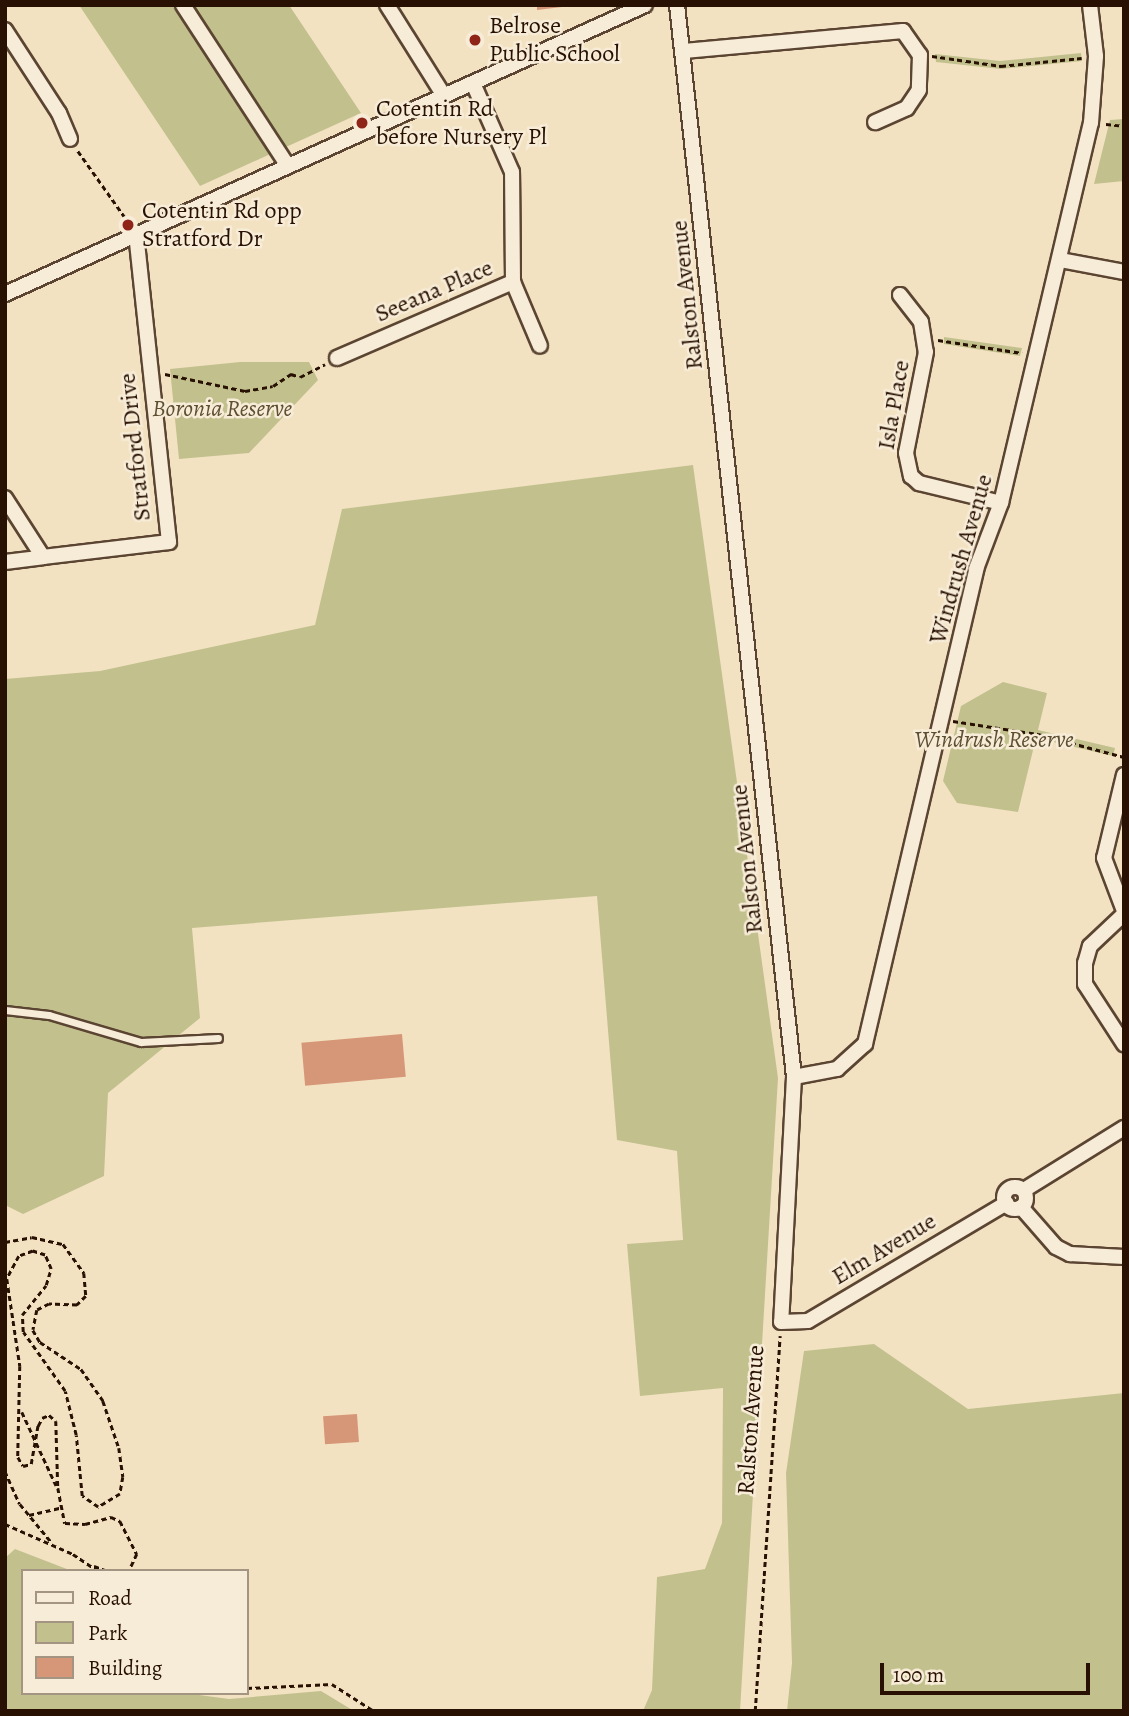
<!DOCTYPE html>
<html>
<head>
<meta charset="utf-8">
<style>
	body { margin:0 }
	#map { position:relative; width:1129px; height:1716px; overflow:hidden; background:#f3e2c2; font-family:Alegreya,serif }
	div>[style] { position:absolute }
	[style*='--x'] { left:calc(var(--x)*1px); top:calc(var(--y)*1px); width:calc(var(--w)*1px); rotate:calc(var(--a)*1deg) }
	.green>* { inset:0; background:#c2c18e }
	.building>* { inset:0; background:#d69778; transform-origin:0 0 }
	.path>* { height:2.5px; margin-top:-1.25px; transform-origin:0; background:repeating-linear-gradient(90deg,#281102 0 5px,transparent 0 8.5px) }
	.roads { filter:drop-shadow(2px 0 #5b4532) drop-shadow(-2px 0 #5b4532) drop-shadow(0 2px #5b4532) drop-shadow(0 -2px #5b4532) }
	.lane>* { height:7px; margin:-3.5px; padding:0 3.5px; transform-origin:3.5px; border-radius:3.5px; background:#f7ecd7 }
	.street>* { height:14px; margin:-7px; padding:0 7px; transform-origin:7px; border-radius:7px; background:#f7ecd7 }
	.street>.ring { margin:-7px; padding:0; box-sizing:content-box; background:none; border:14px solid #f7ecd7; border-radius:50% }
	.dots>* { width:19px; height:19px; translate:-50% -50%; box-sizing:border-box; border:4px solid #f7ecd7; border-radius:50% }
	span { translate:-50% -50%; white-space:nowrap; text-align:center; line-height:1.15; -webkit-text-stroke:5px #f7ecd7; paint-order:stroke }
	.poi-label { font-size:24px; color:#281102 }
	.left { translate:0 -50%; text-align:left }
	.street-label { font-size:24px; color:#281102 }
	.park-label { font-size:24px; color:#5e4f33; font-style:italic }
	.frame { position:absolute; inset:0; border:7px solid #281102; pointer-events:none }
	.legend { position:absolute; left:21px; top:1569px; width:228px; height:126px; box-sizing:border-box; background:#f7ecd7; border:2px solid #a49482; margin:0; padding:9px 12px; list-style:none; font-size:21px; color:#281102 }
	.legend li { display:flex; align-items:center; gap:14px; height:35px }
	.legend b { width:35px; border:2px solid #a49482 }
	.scale { position:absolute; left:880px; top:1663px; width:210px; height:32px; box-sizing:border-box; border:4px solid #281102; border-top:0; padding-left:9px; font-size:21px; line-height:24px; white-space:nowrap; color:#281102; -webkit-text-stroke:5px #f7ecd7; paint-order:stroke }
</style>
</head>
<body>
<div id="map">
	<div class="green">
		<div style="clip-path:polygon(79px 5px,289px 5px,361px 113px,200px 186px)"></div>
		<div style="clip-path:polygon(1081px 53px,1082px 61px,1001px 69px,936px 62px,935px 54px,1000px 61px)"></div>
		<div style="clip-path:polygon(1124px 119px,1124px 181px,1094px 184px,1110px 120px)"></div>
		<div style="clip-path:polygon(944px 337px,1022px 348px,1020px 356px,944px 344px)"></div>
		<div style="clip-path:polygon(240px 362px,309px 362px,318px 380px,249px 453px,179px 459px,170px 369px)"></div>
		<div style="clip-path:polygon(693px 465px,778px 1078px,740px 1711px,643px 1711px,652px 1690px,657px 1577px,705px 1569px,722px 1523px,723px 1388px,640px 1396px,627px 1244px,683px 1240px,677px 1151px,617px 1140px,597px 896px,192px 928px,200px 1018px,108px 1093px,104px 1176px,23px 1214px,5px 1205px,5px 679px,100px 671px,315px 625px,342px 509px)"></div>
		<div style="clip-path:polygon(1003px 682px,1047px 693px,1038px 730px,1115px 748px,1113px 756px,1036px 738px,1018px 812px,957px 803px,943px 781px,961px 706px)"></div>
		<div style="clip-path:polygon(874px 1344px,968px 1409px,1124px 1393px,1124px 1711px,787px 1711px,792px 1663px,786px 1473px,804px 1351px)"></div>
		<div style="clip-path:polygon(15px 1549px,72px 1571px,23px 1571px,23px 1693px,184px 1693px,229px 1699px,321px 1691px,354px 1711px,5px 1711px,5px 1558px)"></div>
	</div>
	<div class="building">
		<div style="clip-path:polygon(537px 5px,562px 5px,562px 7px,537px 10px)"></div>
		<div style="left:402px;top:1034px;width:43px;height:101px;rotate:85deg"></div>
		<div style="left:357px;top:1414px;width:28px;height:34px;rotate:86deg"></div>
	</div>
	<div class="path">
		<div style="--x:932;--y:56;--w:70;--a:8.2"></div>
		<div style="--x:1001;--y:66;--w:81;--a:-5.6"></div>
		<div style="--x:1106;--y:124;--w:18;--a:6"></div>
		<div style="--x:78;--y:151;--w:88;--a:54.7"></div>
		<div style="--x:938;--y:340;--w:85;--a:8.8"></div>
		<div style="--x:165;--y:374;--w:82;--a:12"></div>
		<div style="--x:245;--y:391;--w:28;--a:-10"></div>
		<div style="--x:273;--y:386;--w:22;--a:-34"></div>
		<div style="--x:291;--y:374;--w:9;--a:18"></div>
		<div style="--x:300;--y:377;--w:28;--a:-27"></div>
		<div style="--x:953;--y:721;--w:86;--a:8.7"></div>
		<div style="--x:1038;--y:734;--w:89;--a:15"></div>
		<div style="--x:5;--y:1242;--w:27;--a:-10"></div>
		<div style="--x:32;--y:1237;--w:32;--a:13"></div>
		<div style="--x:63;--y:1244;--w:36;--a:54"></div>
		<div style="--x:84;--y:1273;--w:23;--a:85"></div>
		<div style="--x:86;--y:1296;--w:13;--a:135"></div>
		<div style="--x:77;--y:1305;--w:28;--a:-178"></div>
		<div style="--x:49;--y:1304;--w:13;--a:153"></div>
		<div style="--x:37;--y:1310;--w:20;--a:101"></div>
		<div style="--x:33;--y:1330;--w:14;--a:60"></div>
		<div style="--x:40;--y:1342;--w:49;--a:33.4"></div>
		<div style="--x:81;--y:1369;--w:39;--a:55"></div>
		<div style="--x:103;--y:1401;--w:50;--a:71.2"></div>
		<div style="--x:119;--y:1448;--w:29;--a:82"></div>
		<div style="--x:123;--y:1477;--w:17;--a:100"></div>
		<div style="--x:120;--y:1494;--w:26;--a:149"></div>
		<div style="--x:98;--y:1507;--w:19;--a:-145"></div>
		<div style="--x:82;--y:1496;--w:61;--a:-95.6"></div>
		<div style="--x:76;--y:1435;--w:45;--a:-104"></div>
		<div style="--x:65;--y:1391;--w:72;--a:-125.4"></div>
		<div style="--x:23;--y:1332;--w:17;--a:-93"></div>
		<div style="--x:22;--y:1315;--w:38;--a:-51"></div>
		<div style="--x:46;--y:1285;--w:17;--a:-73"></div>
		<div style="--x:51;--y:1269;--w:15;--a:-113"></div>
		<div style="--x:45;--y:1255;--w:13;--a:-162"></div>
		<div style="--x:33;--y:1251;--w:15;--a:160"></div>
		<div style="--x:19;--y:1256;--w:26;--a:118"></div>
		<div style="--x:7;--y:1279;--w:88;--a:81.5"></div>
		<div style="--x:20;--y:1366;--w:91;--a:91.3"></div>
		<div style="--x:18;--y:1457;--w:10;--a:61"></div>
		<div style="--x:23;--y:1466;--w:8;--a:-14"></div>
		<div style="--x:31;--y:1464;--w:39;--a:-80"></div>
		<div style="--x:38;--y:1426;--w:9;--a:-63"></div>
		<div style="--x:42;--y:1418;--w:8;--a:-23"></div>
		<div style="--x:49;--y:1415;--w:9;--a:41"></div>
		<div style="--x:56;--y:1421;--w:67;--a:88.3"></div>
		<div style="--x:58;--y:1488;--w:36;--a:79"></div>
		<div style="--x:65;--y:1523;--w:20;--a:3"></div>
		<div style="--x:85;--y:1524;--w:27;--a:-15"></div>
		<div style="--x:111;--y:1517;--w:10;--a:24"></div>
		<div style="--x:120;--y:1521;--w:37;--a:63"></div>
		<div style="--x:137;--y:1554;--w:19;--a:115"></div>
		<div style="--x:22;--y:1412;--w:81;--a:65"></div>
		<div style="--x:5;--y:1471;--w:36;--a:66"></div>
		<div style="--x:20;--y:1504;--w:50;--a:50.6"></div>
		<div style="--x:29;--y:1515;--w:32;--a:-13"></div>
		<div style="--x:5;--y:1524;--w:74;--a:23.8"></div>
		<div style="--x:73;--y:1554;--w:30;--a:34"></div>
		<div style="--x:94;--y:1566;--w:15;--a:20"></div>
		<div style="--x:247;--y:1688;--w:85;--a:-2.7"></div>
		<div style="--x:332;--y:1684;--w:50;--a:32.7"></div>
		<div style="--x:755;--y:1711;--w:376;--a:-86.2"></div>
	</div>
	<div class="roads">
		<div class="lane">
			<div style="--x:5;--y:1010;--w:44;--a:6.5"></div>
			<div style="--x:49;--y:1015;--w:96;--a:16.4"></div>
			<div style="--x:141;--y:1042;--w:77;--a:-3"></div>
		</div>
		<div class="street">
			<div style="--x:183;--y:5;--w:192;--a:56.9"></div>
			<div style="--x:387;--y:5;--w:107;--a:57.9"></div>
			<div style="--x:677;--y:5;--w:1078;--a:83.77"></div>
			<div style="--x:794;--y:1077;--w:245;--a:93"></div>
			<div style="--x:781;--y:1322;--w:27;--a:-2"></div>
			<div style="--x:808;--y:1321;--w:231;--a:-30.7"></div>
			<div style="--x:5;--y:30;--w:99;--a:57"></div>
			<div style="--x:59;--y:113;--w:28;--a:67"></div>
			<div style="--x:684;--y:51;--w:220;--a:-5.2"></div>
			<div style="--x:903;--y:31;--w:29;--a:55"></div>
			<div style="--x:920;--y:55;--w:35;--a:92"></div>
			<div style="--x:919;--y:90;--w:22;--a:124"></div>
			<div style="--x:907;--y:108;--w:35;--a:156"></div>
			<div style="--x:1060;--y:260;--w:65;--a:10.6"></div>
			<div style="--x:513;--y:282;--w:69;--a:67.1"></div>
			<div style="--x:5;--y:294;--w:702;--a:-24.3"></div>
			<div style="--x:900;--y:295;--w:34;--a:52"></div>
			<div style="--x:921;--y:322;--w:30;--a:81"></div>
			<div style="--x:926;--y:352;--w:103;--a:101.2"></div>
			<div style="--x:906;--y:453;--w:24;--a:78"></div>
			<div style="--x:911;--y:476;--w:11;--a:41"></div>
			<div style="--x:919;--y:483;--w:84;--a:13.7"></div>
			<div style="--x:337;--y:358;--w:192;--a:-23.4"></div>
			<div style="--x:513;--y:282;--w:110;--a:-90.5"></div>
			<div style="--x:512;--y:172;--w:97;--a:-113.7"></div>
			<div style="--x:5;--y:498;--w:70;--a:57.2"></div>
			<div style="--x:43;--y:557;--w:127;--a:-6.8"></div>
			<div style="--x:169;--y:542;--w:309;--a:-96.1"></div>
			<div style="--x:5;--y:562;--w:38;--a:-7"></div>
			<div style="--x:1124;--y:775;--w:85;--a:103.5"></div>
			<div style="--x:1104;--y:858;--w:57;--a:69.3"></div>
			<div style="--x:1124;--y:914;--w:47;--a:136.7"></div>
			<div style="--x:1090;--y:946;--w:18;--a:106"></div>
			<div style="--x:1085;--y:963;--w:21;--a:90"></div>
			<div style="--x:1085;--y:984;--w:72;--a:57"></div>
			<div style="--x:794;--y:1077;--w:44;--a:-10.5"></div>
			<div style="--x:837;--y:1069;--w:38;--a:-42"></div>
			<div style="--x:865;--y:1044;--w:488;--a:-76.8"></div>
			<div style="--x:976;--y:569;--w:71;--a:-69.3"></div>
			<div style="--x:1001;--y:503;--w:391;--a:-76.7"></div>
			<div style="--x:1091;--y:123;--w:67;--a:-85.7"></div>
			<div style="--x:1096;--y:56;--w:51;--a:-96.7"></div>
			<div class="ring" style="left:1004px;top:1187px;width:8px;height:8px"></div>
			<div style="--x:1024;--y:1190;--w:118;--a:-31.8"></div>
			<div style="--x:1021;--y:1207;--w:53;--a:48.8"></div>
			<div style="--x:1056;--y:1247;--w:16;--a:27"></div>
			<div style="--x:1070;--y:1254;--w:54;--a:3.2"></div>
		</div>
	</div>
	<div class="dots">
		<div style="left:475px;top:40px;background:#8f2418"></div>
		<div style="left:362px;top:123px;background:#8f2418"></div>
		<div style="left:128px;top:225px;background:#8f2418"></div>
	</div>
	<div class="poi-label">
		<span class="left" style="left:489px;top:40px">Belrose<br>Public School</span>
		<span class="left" style="left:376px;top:123px">Cotentin Rd<br>before Nursery Pl</span>
		<span class="left" style="left:142px;top:225px">Cotentin Rd opp<br>Stratford Dr</span>
	</div>
	<div class="street-label">
		<span style="left:434px;top:291px;rotate:-23deg">Seeana Place</span>
		<span style="left:687px;top:295px;rotate:-96deg">Ralston Avenue</span>
		<span style="left:894px;top:405px;rotate:-80deg">Isla Place</span>
		<span style="left:135px;top:447px;rotate:-96deg">Stratford Drive</span>
		<span style="left:961px;top:559px;rotate:-74deg">Windrush Avenue</span>
		<span style="left:747px;top:859px;rotate:-96deg">Ralston Avenue</span>
		<span style="left:884px;top:1249px;rotate:-31deg">Elm Avenue</span>
		<span style="left:751px;top:1420px;rotate:-86deg">Ralston Avenue</span>
	</div>
	<div class="park-label">
		<span style="left:222px;top:409px">Boronia Reserve</span>
		<span style="left:994px;top:740px">Windrush Reserve</span>
	</div>
	<div class="frame"></div>
	<ul class="legend">
	<li><b style="height:9px;background:#f7ecd7"></b>Road</li>
	<li><b style="height:19px;background:#c2c18e"></b>Park</li>
	<li><b style="height:19px;background:#d69778"></b>Building</li>
	</ul>
	<div class="scale">100 m</div>
</div>
</body>
</html>
